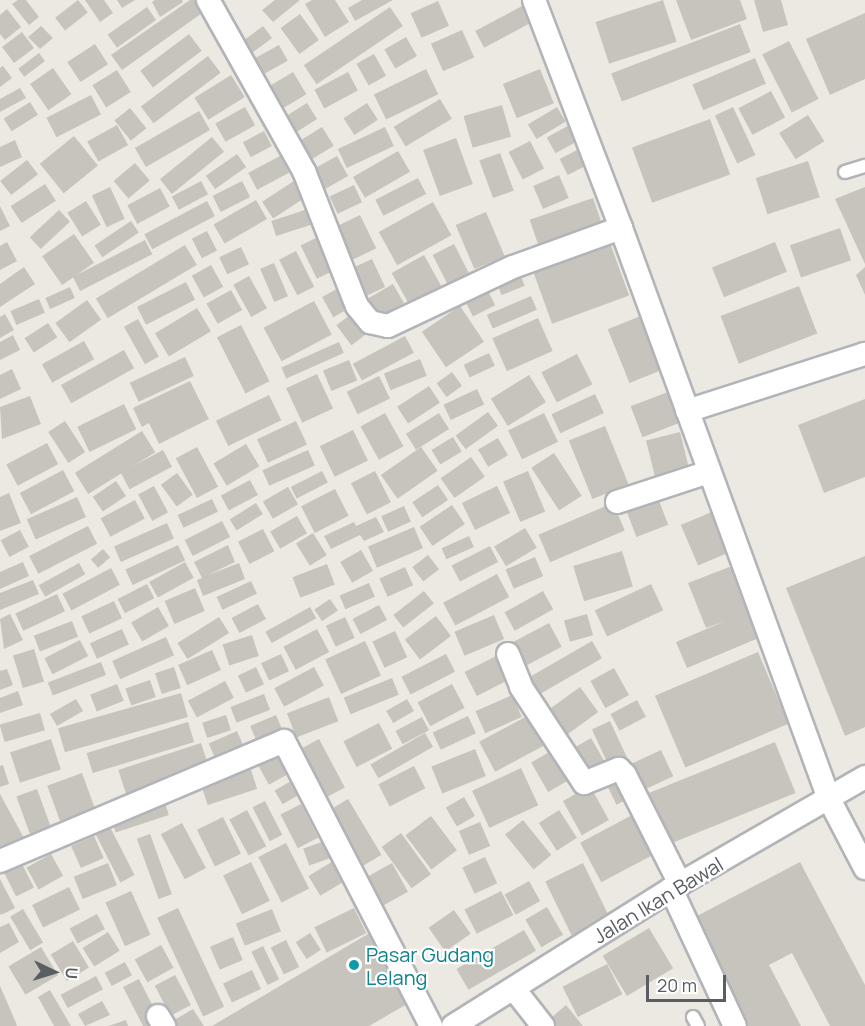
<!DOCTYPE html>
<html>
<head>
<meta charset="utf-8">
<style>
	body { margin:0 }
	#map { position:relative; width:865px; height:1026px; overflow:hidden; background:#ebe9e1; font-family:Manrope,sans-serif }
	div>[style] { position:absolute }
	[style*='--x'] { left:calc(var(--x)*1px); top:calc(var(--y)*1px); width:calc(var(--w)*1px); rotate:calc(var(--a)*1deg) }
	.building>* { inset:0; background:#c7c4be; transform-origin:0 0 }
	.roads { filter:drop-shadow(2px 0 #b2b4b8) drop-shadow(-2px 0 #b2b4b8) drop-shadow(0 2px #b2b4b8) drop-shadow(0 -2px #b2b4b8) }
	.lane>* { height:12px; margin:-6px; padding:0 6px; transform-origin:6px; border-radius:6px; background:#fff }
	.street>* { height:22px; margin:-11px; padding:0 11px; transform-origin:11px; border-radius:11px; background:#fff }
	.dots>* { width:16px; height:16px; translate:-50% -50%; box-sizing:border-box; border:3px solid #fff; border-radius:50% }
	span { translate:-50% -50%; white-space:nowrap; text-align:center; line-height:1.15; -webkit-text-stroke:4.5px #fff; paint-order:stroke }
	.street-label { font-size:20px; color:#5a5d61 }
	.culture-label { font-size:20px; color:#0d838f }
	.left { translate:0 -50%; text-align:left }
	.north { position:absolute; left:24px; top:942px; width:60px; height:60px; -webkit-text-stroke:4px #fff; paint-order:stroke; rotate:94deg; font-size:16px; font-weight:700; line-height:24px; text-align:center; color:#5a5d61 }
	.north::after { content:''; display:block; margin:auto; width:21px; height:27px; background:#5a5d61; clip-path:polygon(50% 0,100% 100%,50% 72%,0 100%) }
	.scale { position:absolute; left:646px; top:975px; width:80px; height:27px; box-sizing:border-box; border:3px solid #5a5d61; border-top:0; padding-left:8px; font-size:18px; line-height:21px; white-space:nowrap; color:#5a5d61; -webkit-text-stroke:4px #fff; paint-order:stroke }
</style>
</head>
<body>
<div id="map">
	<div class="building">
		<div style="clip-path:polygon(18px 0,26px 0,39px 17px,29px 25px,12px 4px)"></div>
		<div style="left:78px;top:0;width:16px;height:29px;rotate:52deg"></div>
		<div style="clip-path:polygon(85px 0,104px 0,113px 13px,100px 22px)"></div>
		<div style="clip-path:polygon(117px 0,135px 0,122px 8px)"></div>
		<div style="clip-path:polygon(155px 0,182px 0,183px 2px,160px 17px,152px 2px)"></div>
		<div style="clip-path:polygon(190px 0,197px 0,205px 11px,122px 70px,111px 55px)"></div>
		<div style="clip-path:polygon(275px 0,300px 0,273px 22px,262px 10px)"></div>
		<div style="clip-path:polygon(312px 0,335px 0,349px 22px,325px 37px,305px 4px)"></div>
		<div style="clip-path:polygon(362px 0,393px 0,355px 21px,348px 8px)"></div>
		<div style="left:663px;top:0;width:44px;height:71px;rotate:72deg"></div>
		<div style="clip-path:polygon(676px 0,740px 0,747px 19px,691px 40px)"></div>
		<div style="clip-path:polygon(754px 0,781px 0,788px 25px,763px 32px)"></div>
		<div style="left:438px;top:1px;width:27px;height:30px;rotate:66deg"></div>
		<div style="left:522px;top:6px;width:19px;height:53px;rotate:62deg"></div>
		<div style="left:147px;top:7px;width:16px;height:48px;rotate:55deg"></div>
		<div style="left:390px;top:7px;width:23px;height:104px;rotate:56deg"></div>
		<div style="clip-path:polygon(7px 9px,21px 27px,5px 40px,0 34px,0 15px)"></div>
		<div style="clip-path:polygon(865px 13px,865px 79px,830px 95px,806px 39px)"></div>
		<div style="left:300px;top:14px;width:32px;height:24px;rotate:54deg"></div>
		<div style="left:740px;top:24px;width:30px;height:138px;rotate:69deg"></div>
		<div style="clip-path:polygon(41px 26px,53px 38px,40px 49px,28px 37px)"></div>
		<div style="left:263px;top:26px;width:15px;height:33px;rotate:53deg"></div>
		<div style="left:462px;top:30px;width:30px;height:34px;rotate:66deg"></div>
		<div style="left:22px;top:32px;width:20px;height:25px;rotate:53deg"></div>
		<div style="left:189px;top:34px;width:21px;height:61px;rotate:53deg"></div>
		<div style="left:406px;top:37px;width:22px;height:25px;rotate:60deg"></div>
		<div style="left:789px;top:41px;width:65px;height:30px;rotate:63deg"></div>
		<div style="left:95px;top:44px;width:24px;height:33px;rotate:57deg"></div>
		<div style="left:279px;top:45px;width:18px;height:31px;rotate:61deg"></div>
		<div style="left:39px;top:53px;width:10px;height:26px;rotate:53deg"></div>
		<div style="left:374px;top:54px;width:25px;height:20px;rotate:61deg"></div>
		<div style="left:208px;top:56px;width:21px;height:84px;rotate:53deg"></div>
		<div style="left:755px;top:58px;width:28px;height:68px;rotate:67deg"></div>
		<div style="clip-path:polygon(3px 66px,12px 78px,0 87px,0 68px)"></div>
		<div style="left:53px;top:68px;width:32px;height:28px;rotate:55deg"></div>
		<div style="left:426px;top:69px;width:28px;height:58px;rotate:64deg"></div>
		<div style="left:540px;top:69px;width:37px;height:40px;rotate:68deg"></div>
		<div style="left:117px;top:70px;width:26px;height:29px;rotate:58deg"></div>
		<div style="left:293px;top:72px;width:26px;height:37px;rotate:59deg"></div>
		<div style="left:348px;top:72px;width:21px;height:38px;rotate:62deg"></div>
		<div style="left:231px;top:75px;width:26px;height:43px;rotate:58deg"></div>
		<div style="clip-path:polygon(20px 88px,26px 98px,0 112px,0 99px)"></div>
		<div style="left:771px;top:91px;width:30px;height:37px;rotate:62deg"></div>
		<div style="left:91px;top:95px;width:22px;height:50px;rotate:63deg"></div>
		<div style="left:440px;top:99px;width:23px;height:54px;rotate:59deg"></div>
		<div style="left:30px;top:102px;width:15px;height:31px;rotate:58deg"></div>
		<div style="left:307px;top:103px;width:19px;height:26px;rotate:58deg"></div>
		<div style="left:367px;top:103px;width:20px;height:28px;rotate:57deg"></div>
		<div style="left:502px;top:105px;width:33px;height:40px;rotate:74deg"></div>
		<div style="left:245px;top:107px;width:21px;height:34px;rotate:61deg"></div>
		<div style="left:557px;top:107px;width:17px;height:34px;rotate:59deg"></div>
		<div style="left:733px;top:107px;width:53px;height:20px;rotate:65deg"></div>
		<div style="left:130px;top:108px;width:26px;height:20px;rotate:51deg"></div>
		<div style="left:199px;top:111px;width:22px;height:74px;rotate:60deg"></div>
		<div style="left:808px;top:115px;width:31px;height:34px;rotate:58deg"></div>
		<div style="left:710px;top:119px;width:59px;height:83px;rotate:70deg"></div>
		<div style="left:573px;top:123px;width:18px;height:30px;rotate:61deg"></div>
		<div style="left:117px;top:125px;width:23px;height:34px;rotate:61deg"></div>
		<div style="left:322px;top:127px;width:22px;height:27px;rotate:58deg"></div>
		<div style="left:385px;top:127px;width:21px;height:52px;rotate:65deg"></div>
		<div style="left:264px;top:131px;width:17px;height:24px;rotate:62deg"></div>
		<div style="left:74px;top:136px;width:38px;height:44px;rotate:51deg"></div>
		<div style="left:212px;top:137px;width:19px;height:67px;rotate:51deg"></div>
		<div style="left:456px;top:138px;width:49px;height:35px;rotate:70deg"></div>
		<div style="clip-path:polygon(15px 140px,22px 157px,0 167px,0 147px)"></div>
		<div style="left:530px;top:141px;width:31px;height:24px;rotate:63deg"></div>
		<div style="left:581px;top:148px;width:18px;height:24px;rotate:63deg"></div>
		<div style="left:398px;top:151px;width:24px;height:52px;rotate:60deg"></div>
		<div style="left:500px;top:153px;width:40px;height:22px;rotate:70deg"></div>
		<div style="left:237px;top:154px;width:16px;height:38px;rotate:55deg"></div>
		<div style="left:280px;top:156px;width:19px;height:36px;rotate:62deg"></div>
		<div style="left:337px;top:156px;width:23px;height:28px;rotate:61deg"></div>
		<div style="left:27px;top:160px;width:18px;height:34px;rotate:52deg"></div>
		<div style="left:808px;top:161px;width:38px;height:55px;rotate:72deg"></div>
		<div style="left:135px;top:163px;width:23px;height:28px;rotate:50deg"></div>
		<div style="left:559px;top:175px;width:25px;height:28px;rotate:67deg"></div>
		<div style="left:418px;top:178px;width:18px;height:48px;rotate:63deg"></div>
		<div style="left:201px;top:181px;width:15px;height:33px;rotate:62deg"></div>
		<div style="left:242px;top:181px;width:18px;height:33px;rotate:63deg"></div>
		<div style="left:294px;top:181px;width:20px;height:38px;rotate:57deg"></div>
		<div style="left:45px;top:184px;width:20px;height:41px;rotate:57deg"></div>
		<div style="left:354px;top:185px;width:19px;height:27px;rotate:65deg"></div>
		<div style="left:110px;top:187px;width:35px;height:20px;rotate:65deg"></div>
		<div style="clip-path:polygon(865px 187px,865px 264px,835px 199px)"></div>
		<div style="left:160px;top:188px;width:21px;height:37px;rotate:62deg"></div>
		<div style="left:593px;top:198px;width:28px;height:67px;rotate:71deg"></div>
		<div style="left:256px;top:200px;width:22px;height:49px;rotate:60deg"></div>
		<div style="left:86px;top:201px;width:28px;height:22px;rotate:58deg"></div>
		<div style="left:207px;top:201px;width:17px;height:71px;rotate:62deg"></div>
		<div style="left:433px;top:202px;width:38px;height:62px;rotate:61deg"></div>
		<div style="clip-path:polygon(0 206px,10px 226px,0 231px)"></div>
		<div style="left:314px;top:207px;width:16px;height:45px;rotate:72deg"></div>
		<div style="left:59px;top:210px;width:16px;height:40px;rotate:47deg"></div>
		<div style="left:486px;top:212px;width:48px;height:33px;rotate:67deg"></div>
		<div style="left:360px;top:215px;width:37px;height:32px;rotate:64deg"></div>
		<div style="left:131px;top:221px;width:14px;height:44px;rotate:56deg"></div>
		<div style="left:840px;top:228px;width:34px;height:53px;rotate:71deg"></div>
		<div style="left:207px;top:231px;width:22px;height:17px;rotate:63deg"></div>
		<div style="left:74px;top:234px;width:35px;height:39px;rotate:55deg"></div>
		<div style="left:324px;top:234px;width:37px;height:26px;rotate:64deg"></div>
		<div style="left:145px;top:240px;width:16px;height:81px;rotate:63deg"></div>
		<div style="clip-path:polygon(7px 242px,17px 261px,0 270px,0 246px)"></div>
		<div style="left:775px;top:242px;width:32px;height:68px;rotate:68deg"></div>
		<div style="left:610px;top:243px;width:56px;height:82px;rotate:70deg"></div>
		<div style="left:454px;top:244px;width:37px;height:24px;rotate:63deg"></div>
		<div style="left:185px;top:245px;width:23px;height:104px;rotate:59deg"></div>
		<div style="left:241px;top:247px;width:19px;height:24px;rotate:65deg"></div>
		<div style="left:296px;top:251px;width:40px;height:19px;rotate:63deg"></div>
		<div style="left:424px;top:255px;width:37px;height:37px;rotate:61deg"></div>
		<div style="left:372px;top:259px;width:31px;height:21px;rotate:65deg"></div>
		<div style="left:274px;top:263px;width:36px;height:15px;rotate:67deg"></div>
		<div style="left:211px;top:265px;width:25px;height:22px;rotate:61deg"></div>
		<div style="clip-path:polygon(24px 267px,35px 284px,0 307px,0 284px)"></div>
		<div style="clip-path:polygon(865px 267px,865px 295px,856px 275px)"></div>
		<div style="left:518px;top:269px;width:18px;height:25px;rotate:68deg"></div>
		<div style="left:249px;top:276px;width:37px;height:18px;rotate:61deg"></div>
		<div style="left:186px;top:282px;width:20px;height:55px;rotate:63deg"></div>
		<div style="left:393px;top:284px;width:22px;height:31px;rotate:60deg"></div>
		<div style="left:344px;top:285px;width:23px;height:25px;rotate:61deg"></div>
		<div style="left:799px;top:286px;width:51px;height:84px;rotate:69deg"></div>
		<div style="left:70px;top:287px;width:12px;height:27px;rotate:66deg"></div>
		<div style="left:231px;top:290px;width:23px;height:28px;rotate:61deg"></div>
		<div style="left:488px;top:291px;width:16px;height:25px;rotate:63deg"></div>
		<div style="left:531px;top:296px;width:15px;height:48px;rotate:67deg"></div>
		<div style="left:39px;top:299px;width:15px;height:31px;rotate:67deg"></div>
		<div style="left:87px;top:300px;width:24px;height:39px;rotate:54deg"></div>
		<div style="left:314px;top:301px;width:38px;height:57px;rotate:62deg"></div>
		<div style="left:460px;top:306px;width:43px;height:46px;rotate:56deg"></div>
		<div style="left:197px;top:308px;width:27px;height:49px;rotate:59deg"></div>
		<div style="left:354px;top:312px;width:25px;height:22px;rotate:53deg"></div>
		<div style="clip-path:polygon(5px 314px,14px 330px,0 338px,0 317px)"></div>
		<div style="left:643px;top:315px;width:58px;height:38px;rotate:68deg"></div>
		<div style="left:538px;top:318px;width:36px;height:50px;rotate:66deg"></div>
		<div style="left:138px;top:319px;width:43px;height:16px;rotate:61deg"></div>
		<div style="left:48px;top:323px;width:17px;height:28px;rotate:57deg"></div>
		<div style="left:241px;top:325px;width:63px;height:27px;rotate:63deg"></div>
		<div style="clip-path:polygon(13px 335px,20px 350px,0 360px,0 342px)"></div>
		<div style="left:405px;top:336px;width:19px;height:59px;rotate:62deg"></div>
		<div style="left:84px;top:341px;width:21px;height:48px;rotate:61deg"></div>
		<div style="left:339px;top:342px;width:12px;height:63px;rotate:66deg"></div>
		<div style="left:124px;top:350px;width:21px;height:72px;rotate:61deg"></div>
		<div style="left:489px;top:353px;width:14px;height:28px;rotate:65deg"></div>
		<div style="left:577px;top:354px;width:34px;height:40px;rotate:63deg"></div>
		<div style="left:185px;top:357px;width:21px;height:61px;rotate:65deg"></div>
		<div style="left:420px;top:359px;width:18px;height:39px;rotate:68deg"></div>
		<div style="left:349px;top:360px;width:22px;height:28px;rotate:68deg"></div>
		<div style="clip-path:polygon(12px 369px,21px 389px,0 399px,0 375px)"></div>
		<div style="left:452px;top:372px;width:17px;height:19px;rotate:54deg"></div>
		<div style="left:317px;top:374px;width:38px;height:34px;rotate:65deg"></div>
		<div style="left:529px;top:375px;width:32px;height:45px;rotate:58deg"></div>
		<div style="left:379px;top:376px;width:25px;height:36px;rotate:64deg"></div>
		<div style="clip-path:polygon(190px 381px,209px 419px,159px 444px,149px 423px,142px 427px,133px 408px)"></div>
		<div style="left:429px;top:386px;width:20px;height:38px;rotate:57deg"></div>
		<div style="left:477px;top:389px;width:17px;height:37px;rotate:65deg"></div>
		<div style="left:668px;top:392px;width:33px;height:40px;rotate:69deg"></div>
		<div style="left:595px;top:394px;width:21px;height:48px;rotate:65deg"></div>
		<div style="left:269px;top:395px;width:28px;height:59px;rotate:64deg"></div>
		<div style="clip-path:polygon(30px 396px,41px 424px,2px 439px,0 407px)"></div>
		<div style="clip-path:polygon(865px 399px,865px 477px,824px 493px,798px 425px)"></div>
		<div style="left:124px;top:404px;width:28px;height:52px;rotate:64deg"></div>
		<div style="left:488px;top:412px;width:17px;height:40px;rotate:54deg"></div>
		<div style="left:385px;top:413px;width:38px;height:28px;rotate:61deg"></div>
		<div style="left:439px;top:413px;width:19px;height:39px;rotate:58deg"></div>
		<div style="left:544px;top:413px;width:32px;height:40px;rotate:64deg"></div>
		<div style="left:65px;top:421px;width:37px;height:20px;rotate:57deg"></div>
		<div style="left:296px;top:421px;width:26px;height:43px;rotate:65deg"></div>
		<div style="left:605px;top:426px;width:63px;height:39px;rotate:68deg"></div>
		<div style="left:353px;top:430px;width:34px;height:37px;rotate:64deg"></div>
		<div style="left:142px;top:431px;width:25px;height:79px;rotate:58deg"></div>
		<div style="left:680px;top:432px;width:45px;height:35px;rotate:76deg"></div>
		<div style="left:453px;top:437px;width:17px;height:25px;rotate:59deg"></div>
		<div style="left:498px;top:438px;width:20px;height:23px;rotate:60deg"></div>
		<div style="left:47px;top:443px;width:24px;height:46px;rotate:62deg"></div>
		<div style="left:246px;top:444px;width:26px;height:38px;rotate:59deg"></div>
		<div style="left:197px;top:447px;width:45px;height:24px;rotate:62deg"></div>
		<div style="left:421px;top:447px;width:29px;height:49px;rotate:55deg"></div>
		<div style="left:163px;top:450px;width:19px;height:48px;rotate:62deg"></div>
		<div style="left:308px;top:450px;width:17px;height:50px;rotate:66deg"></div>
		<div style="left:554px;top:453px;width:51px;height:27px;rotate:57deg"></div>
		<div style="left:471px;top:457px;width:24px;height:37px;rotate:55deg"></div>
		<div style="left:63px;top:470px;width:24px;height:49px;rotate:62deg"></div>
		<div style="left:322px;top:471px;width:13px;height:35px;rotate:63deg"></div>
		<div style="left:375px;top:471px;width:35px;height:27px;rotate:63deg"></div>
		<div style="left:528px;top:471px;width:44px;height:27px;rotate:67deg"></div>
		<div style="left:177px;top:473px;width:27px;height:20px;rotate:54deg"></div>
		<div style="left:250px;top:480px;width:17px;height:33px;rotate:62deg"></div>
		<div style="left:116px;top:481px;width:18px;height:28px;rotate:56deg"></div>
		<div style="left:438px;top:485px;width:18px;height:31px;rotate:56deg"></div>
		<div style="left:154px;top:486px;width:30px;height:18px;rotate:62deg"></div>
		<div style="left:497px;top:486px;width:30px;height:39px;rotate:64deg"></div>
		<div style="left:288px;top:487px;width:20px;height:29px;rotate:60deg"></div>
		<div style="left:335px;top:489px;width:30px;height:38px;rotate:63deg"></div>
		<div style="clip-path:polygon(9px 493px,21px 523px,0 531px,0 497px)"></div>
		<div style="left:656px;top:493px;width:34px;height:34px;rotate:69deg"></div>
		<div style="left:77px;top:497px;width:22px;height:55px;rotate:66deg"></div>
		<div style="left:212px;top:499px;width:14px;height:38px;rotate:65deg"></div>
		<div style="left:135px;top:500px;width:21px;height:39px;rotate:62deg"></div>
		<div style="left:256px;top:503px;width:13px;height:31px;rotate:58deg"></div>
		<div style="left:613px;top:503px;width:30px;height:81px;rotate:67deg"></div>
		<div style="left:452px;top:505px;width:23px;height:39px;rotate:56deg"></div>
		<div style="left:404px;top:506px;width:17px;height:25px;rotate:66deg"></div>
		<div style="left:714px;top:511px;width:44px;height:36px;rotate:67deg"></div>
		<div style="left:297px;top:516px;width:20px;height:31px;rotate:60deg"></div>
		<div style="clip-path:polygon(376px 517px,384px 532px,364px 541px,360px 535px,331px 549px,324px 536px,354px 522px,356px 526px)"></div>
		<div style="left:222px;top:521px;width:18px;height:42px;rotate:63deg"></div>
		<div style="left:167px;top:523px;width:17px;height:58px;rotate:66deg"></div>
		<div style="left:88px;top:526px;width:20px;height:66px;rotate:63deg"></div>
		<div style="left:414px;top:527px;width:23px;height:50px;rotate:67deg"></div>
		<div style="left:525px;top:528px;width:23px;height:36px;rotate:59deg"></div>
		<div style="left:263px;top:529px;width:25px;height:28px;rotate:63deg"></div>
		<div style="left:20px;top:530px;width:19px;height:22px;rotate:62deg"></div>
		<div style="left:313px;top:533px;width:26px;height:20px;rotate:58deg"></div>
		<div style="left:469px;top:536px;width:12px;height:30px;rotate:66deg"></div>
		<div style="left:178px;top:545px;width:17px;height:58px;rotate:65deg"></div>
		<div style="clip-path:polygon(228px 545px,235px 562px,208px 575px,239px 563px,245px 579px,203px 596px,197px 580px,202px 578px,194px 562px)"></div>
		<div style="left:490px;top:546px;width:18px;height:43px;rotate:63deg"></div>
		<div style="left:103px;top:549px;width:11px;height:16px;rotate:49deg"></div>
		<div style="left:361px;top:550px;width:24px;height:24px;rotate:60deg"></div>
		<div style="left:622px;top:551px;width:37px;height:51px;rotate:73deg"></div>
		<div style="left:428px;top:555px;width:18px;height:20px;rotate:52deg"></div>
		<div style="clip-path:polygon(865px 556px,865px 727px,845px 736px,786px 588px)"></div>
		<div style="left:535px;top:557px;width:21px;height:32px;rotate:67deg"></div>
		<div style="clip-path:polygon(23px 562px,29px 576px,0 589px,0 572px)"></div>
		<div style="left:185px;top:562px;width:18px;height:41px;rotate:61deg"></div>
		<div style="left:79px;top:563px;width:13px;height:46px;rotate:61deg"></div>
		<div style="left:327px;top:564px;width:22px;height:37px;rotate:69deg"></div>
		<div style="clip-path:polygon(732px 566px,761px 637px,687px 668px,676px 642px,725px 621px,706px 628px,688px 583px)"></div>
		<div style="left:405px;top:567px;width:20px;height:28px;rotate:66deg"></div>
		<div style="left:111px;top:568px;width:19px;height:55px;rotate:62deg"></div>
		<div style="left:497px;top:574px;width:26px;height:61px;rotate:62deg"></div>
		<div style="clip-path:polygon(33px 580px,39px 594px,0 610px,0 593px)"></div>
		<div style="left:251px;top:581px;width:14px;height:38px;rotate:65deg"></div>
		<div style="left:369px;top:583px;width:15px;height:32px;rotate:67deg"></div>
		<div style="left:147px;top:584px;width:16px;height:33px;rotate:63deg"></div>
		<div style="left:651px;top:584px;width:29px;height:62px;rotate:65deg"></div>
		<div style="left:195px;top:588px;width:25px;height:33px;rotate:67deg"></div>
		<div style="left:424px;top:591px;width:16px;height:39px;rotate:52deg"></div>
		<div style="left:543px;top:591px;width:21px;height:44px;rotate:61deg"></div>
		<div style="left:57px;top:594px;width:19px;height:46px;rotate:65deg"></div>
		<div style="left:330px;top:599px;width:14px;height:19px;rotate:56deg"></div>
		<div style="left:114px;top:601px;width:19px;height:36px;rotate:65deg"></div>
		<div style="left:258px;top:604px;width:17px;height:30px;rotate:62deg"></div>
		<div style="left:379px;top:605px;width:17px;height:30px;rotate:62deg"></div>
		<div style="left:158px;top:607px;width:22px;height:31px;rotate:60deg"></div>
		<div style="left:310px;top:607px;width:13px;height:51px;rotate:61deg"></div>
		<div style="clip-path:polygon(10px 614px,23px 640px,4px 649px,0 619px)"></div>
		<div style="left:587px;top:614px;width:22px;height:24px;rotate:74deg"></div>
		<div style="left:494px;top:615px;width:26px;height:43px;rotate:67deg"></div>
		<div style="left:436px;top:616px;width:25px;height:39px;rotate:53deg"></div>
		<div style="left:219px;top:617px;width:19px;height:49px;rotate:58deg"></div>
		<div style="left:345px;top:617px;width:23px;height:21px;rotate:65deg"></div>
		<div style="left:72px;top:621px;width:17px;height:41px;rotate:69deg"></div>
		<div style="left:549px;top:623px;width:27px;height:41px;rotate:62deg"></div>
		<div style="left:122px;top:629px;width:17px;height:35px;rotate:66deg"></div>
		<div style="left:317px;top:629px;width:26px;height:38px;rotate:62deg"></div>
		<div style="left:395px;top:631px;width:29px;height:25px;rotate:65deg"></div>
		<div style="left:252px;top:635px;width:22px;height:31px;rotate:72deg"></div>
		<div style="left:166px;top:637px;width:20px;height:59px;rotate:66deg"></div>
		<div style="left:80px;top:640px;width:18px;height:40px;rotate:63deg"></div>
		<div style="left:365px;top:641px;width:38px;height:44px;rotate:65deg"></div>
		<div style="left:592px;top:641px;width:20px;height:78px;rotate:60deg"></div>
		<div style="left:34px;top:649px;width:34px;height:22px;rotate:73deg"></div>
		<div style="left:212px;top:650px;width:22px;height:37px;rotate:66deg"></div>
		<div style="left:758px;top:652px;width:78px;height:112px;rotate:67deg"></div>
		<div style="left:502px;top:653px;width:27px;height:42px;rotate:63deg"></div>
		<div style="left:281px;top:654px;width:19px;height:22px;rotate:65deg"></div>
		<div style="left:446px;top:654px;width:20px;height:50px;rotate:63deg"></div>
		<div style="left:101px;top:662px;width:14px;height:57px;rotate:69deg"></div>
		<div style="left:174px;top:667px;width:22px;height:20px;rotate:72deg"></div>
		<div style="left:256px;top:667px;width:19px;height:20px;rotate:65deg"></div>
		<div style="left:314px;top:667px;width:21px;height:45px;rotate:62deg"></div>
		<div style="left:614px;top:668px;width:31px;height:27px;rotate:61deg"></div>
		<div style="clip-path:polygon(7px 669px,13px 685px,0 690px,0 671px)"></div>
		<div style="left:392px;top:678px;width:18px;height:52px;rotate:68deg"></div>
		<div style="left:150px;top:680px;width:18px;height:26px;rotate:71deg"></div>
		<div style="left:225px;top:681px;width:19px;height:42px;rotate:62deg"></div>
		<div style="left:117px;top:684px;width:18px;height:29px;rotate:68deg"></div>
		<div style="left:452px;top:684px;width:27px;height:39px;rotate:62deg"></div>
		<div style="left:580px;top:687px;width:31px;height:40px;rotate:54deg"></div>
		<div style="clip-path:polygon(18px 691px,23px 705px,0 713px,0 698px)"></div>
		<div style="left:181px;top:693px;width:25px;height:128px;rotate:74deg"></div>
		<div style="left:264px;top:694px;width:17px;height:36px;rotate:69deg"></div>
		<div style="left:512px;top:695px;width:24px;height:40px;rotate:66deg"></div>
		<div style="left:329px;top:697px;width:26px;height:45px;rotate:69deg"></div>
		<div style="left:76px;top:699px;width:14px;height:30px;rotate:60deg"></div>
		<div style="left:407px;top:699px;width:14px;height:24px;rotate:60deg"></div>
		<div style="left:637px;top:700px;width:19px;height:30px;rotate:62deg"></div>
		<div style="left:40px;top:713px;width:18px;height:42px;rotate:74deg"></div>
		<div style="left:533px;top:713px;width:34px;height:61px;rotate:62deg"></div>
		<div style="left:226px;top:715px;width:16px;height:25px;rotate:72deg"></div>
		<div style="left:276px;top:715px;width:23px;height:28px;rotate:67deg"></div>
		<div style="left:468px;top:716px;width:19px;height:39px;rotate:65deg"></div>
		<div style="left:422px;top:717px;width:15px;height:30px;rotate:62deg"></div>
		<div style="left:610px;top:721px;width:42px;height:20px;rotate:65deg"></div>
		<div style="left:188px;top:722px;width:21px;height:106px;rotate:73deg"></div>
		<div style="left:379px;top:723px;width:29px;height:40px;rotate:63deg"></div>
		<div style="left:237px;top:731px;width:24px;height:31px;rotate:66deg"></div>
		<div style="left:425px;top:733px;width:16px;height:63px;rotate:60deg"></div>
		<div style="left:591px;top:738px;width:28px;height:28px;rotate:60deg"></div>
		<div style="left:51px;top:739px;width:32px;height:43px;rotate:72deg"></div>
		<div style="left:319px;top:739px;width:55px;height:27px;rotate:62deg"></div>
		<div style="left:775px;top:742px;width:55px;height:142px;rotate:68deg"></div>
		<div style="left:201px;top:743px;width:26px;height:87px;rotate:72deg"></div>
		<div style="left:558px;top:747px;width:34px;height:31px;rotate:60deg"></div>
		<div style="left:475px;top:749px;width:29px;height:47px;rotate:68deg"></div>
		<div style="left:661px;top:750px;width:29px;height:38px;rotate:65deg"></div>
		<div style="left:277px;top:754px;width:23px;height:22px;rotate:61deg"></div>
		<div style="clip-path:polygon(3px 765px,9px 784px,0 787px,0 766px)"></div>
		<div style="left:414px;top:766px;width:25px;height:40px;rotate:63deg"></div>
		<div style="left:250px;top:767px;width:23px;height:52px;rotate:72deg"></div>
		<div style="left:521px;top:768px;width:41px;height:54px;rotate:65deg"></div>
		<div style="left:615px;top:772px;width:30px;height:13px;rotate:64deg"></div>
		<div style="left:82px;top:773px;width:40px;height:37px;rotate:70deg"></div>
		<div style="left:291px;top:781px;width:16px;height:19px;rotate:60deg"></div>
		<div style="left:590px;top:786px;width:39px;height:31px;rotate:61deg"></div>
		<div style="left:37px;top:789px;width:48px;height:22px;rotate:70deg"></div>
		<div style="clip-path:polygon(0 794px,25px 840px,0 854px)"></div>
		<div style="left:163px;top:797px;width:19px;height:56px;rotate:72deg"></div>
		<div style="left:464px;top:797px;width:22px;height:21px;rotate:60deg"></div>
		<div style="left:348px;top:799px;width:65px;height:29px;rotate:59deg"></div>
		<div style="left:265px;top:801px;width:38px;height:14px;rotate:63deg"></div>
		<div style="left:301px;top:804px;width:38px;height:23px;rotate:63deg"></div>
		<div style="left:247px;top:810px;width:41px;height:20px;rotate:62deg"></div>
		<div style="left:559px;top:810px;width:33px;height:24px;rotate:57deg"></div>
		<div style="left:634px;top:814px;width:45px;height:61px;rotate:62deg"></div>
		<div style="left:431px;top:816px;width:43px;height:32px;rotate:53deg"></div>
		<div style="left:223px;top:817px;width:41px;height:29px;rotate:64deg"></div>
		<div style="left:523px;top:820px;width:45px;height:23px;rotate:51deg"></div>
		<div style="left:480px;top:822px;width:26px;height:23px;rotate:67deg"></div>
		<div style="left:182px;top:823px;width:51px;height:24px;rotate:62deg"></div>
		<div style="left:110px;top:827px;width:54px;height:16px;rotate:63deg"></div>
		<div style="left:401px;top:833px;width:51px;height:24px;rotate:54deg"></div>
		<div style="left:150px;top:834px;width:64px;height:14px;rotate:70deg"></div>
		<div style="left:94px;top:836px;width:24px;height:25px;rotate:66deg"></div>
		<div style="left:325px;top:841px;width:18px;height:23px;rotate:71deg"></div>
		<div style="left:286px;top:843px;width:51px;height:31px;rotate:63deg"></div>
		<div style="left:51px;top:854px;width:25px;height:28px;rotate:61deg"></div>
		<div style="left:485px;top:857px;width:29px;height:25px;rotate:65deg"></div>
		<div style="left:19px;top:858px;width:33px;height:20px;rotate:63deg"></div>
		<div style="left:335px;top:860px;width:23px;height:31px;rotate:59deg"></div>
		<div style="left:251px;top:862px;width:43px;height:31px;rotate:64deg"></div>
		<div style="clip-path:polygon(800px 862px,865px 985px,865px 1026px,830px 1026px,792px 953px,769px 965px,801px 1026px,747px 1026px,697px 916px)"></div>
		<div style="left:108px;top:863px;width:24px;height:37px;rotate:68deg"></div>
		<div style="left:392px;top:863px;width:33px;height:35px;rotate:61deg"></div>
		<div style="left:583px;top:863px;width:60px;height:42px;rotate:64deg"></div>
		<div style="clip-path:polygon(0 879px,15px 908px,1px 915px,0 913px)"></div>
		<div style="left:529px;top:881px;width:23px;height:28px;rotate:61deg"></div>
		<div style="left:69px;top:887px;width:25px;height:41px;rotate:64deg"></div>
		<div style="left:131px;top:891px;width:48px;height:28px;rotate:66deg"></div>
		<div style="left:501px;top:891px;width:27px;height:41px;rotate:63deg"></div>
		<div style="left:547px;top:907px;width:32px;height:25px;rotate:60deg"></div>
		<div style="left:178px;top:908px;width:109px;height:23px;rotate:65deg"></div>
		<div style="left:354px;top:908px;width:28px;height:44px;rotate:64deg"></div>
		<div style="left:23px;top:909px;width:39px;height:15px;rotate:59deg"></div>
		<div style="left:272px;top:909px;width:24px;height:39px;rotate:68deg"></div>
		<div style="left:454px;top:910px;width:29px;height:31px;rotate:55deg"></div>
		<div style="left:97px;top:914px;width:17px;height:31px;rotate:62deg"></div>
		<div style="clip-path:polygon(9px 923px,19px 942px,0 953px,0 927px)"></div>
		<div style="left:649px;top:928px;width:47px;height:54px;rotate:59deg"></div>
		<div style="left:524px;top:930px;width:24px;height:78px;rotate:60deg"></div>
		<div style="clip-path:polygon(373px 931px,414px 1000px,369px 1026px,212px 1026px)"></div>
		<div style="left:108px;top:932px;width:22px;height:30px;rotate:58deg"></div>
		<div style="left:310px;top:933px;width:20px;height:17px;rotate:57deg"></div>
		<div style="left:233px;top:937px;width:25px;height:25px;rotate:67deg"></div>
		<div style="left:286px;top:940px;width:30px;height:17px;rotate:64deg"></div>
		<div style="left:73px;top:941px;width:31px;height:26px;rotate:59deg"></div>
		<div style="left:161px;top:945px;width:26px;height:30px;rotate:61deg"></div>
		<div style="left:263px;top:946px;width:37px;height:13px;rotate:64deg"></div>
		<div style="left:41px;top:947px;width:33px;height:38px;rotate:59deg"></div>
		<div style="left:125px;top:962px;width:15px;height:23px;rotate:62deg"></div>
		<div style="left:607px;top:964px;width:34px;height:50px;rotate:63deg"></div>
		<div style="left:252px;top:970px;width:21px;height:32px;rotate:65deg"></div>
		<div style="left:175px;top:975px;width:34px;height:23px;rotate:62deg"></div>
		<div style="left:96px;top:976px;width:15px;height:40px;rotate:62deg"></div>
		<div style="clip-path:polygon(139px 979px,163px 1026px,143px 1026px,123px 987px)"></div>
		<div style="clip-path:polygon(0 986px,17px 1025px,16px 1026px,0 1026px)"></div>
		<div style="clip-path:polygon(50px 990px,71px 1026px,54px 1026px,38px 997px)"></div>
		<div style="clip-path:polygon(102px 1001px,110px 1015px,85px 1026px,78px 1014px)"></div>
		<div style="clip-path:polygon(566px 1005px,583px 1026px,546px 1026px,544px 1024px)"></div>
		<div style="clip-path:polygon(193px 1009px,204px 1026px,174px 1026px,171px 1022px)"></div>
		<div style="clip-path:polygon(126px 1020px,128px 1026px,108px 1026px)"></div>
	</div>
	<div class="roads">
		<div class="lane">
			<div style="--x:845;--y:172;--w:21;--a:-17"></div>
			<div style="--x:693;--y:1017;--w:10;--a:61"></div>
		</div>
		<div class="street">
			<div style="--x:208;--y:0;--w:196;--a:60.7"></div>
			<div style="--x:304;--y:171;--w:145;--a:68.6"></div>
			<div style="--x:357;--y:306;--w:21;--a:51"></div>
			<div style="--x:370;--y:322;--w:18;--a:13"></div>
			<div style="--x:388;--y:326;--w:138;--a:-25.3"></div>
			<div style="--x:513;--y:267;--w:115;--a:-19.9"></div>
			<div style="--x:534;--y:0;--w:244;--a:69.1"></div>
			<div style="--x:621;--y:228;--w:608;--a:69.98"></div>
			<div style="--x:829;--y:799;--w:78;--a:62.4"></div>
			<div style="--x:687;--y:411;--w:187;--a:-17.8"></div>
			<div style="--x:617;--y:502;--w:97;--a:-18.1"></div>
			<div style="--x:508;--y:654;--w:35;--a:68"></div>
			<div style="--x:521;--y:687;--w:115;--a:56.7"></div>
			<div style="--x:584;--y:783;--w:38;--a:-22"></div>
			<div style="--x:619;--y:769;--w:8;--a:45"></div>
			<div style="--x:625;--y:775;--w:122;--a:63.2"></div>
			<div style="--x:0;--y:861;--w:308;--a:-22.9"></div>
			<div style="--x:284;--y:741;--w:321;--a:62.7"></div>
			<div style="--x:671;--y:889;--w:151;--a:65"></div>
			<div style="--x:514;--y:989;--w:47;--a:51.9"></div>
			<div style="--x:158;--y:1016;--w:12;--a:59"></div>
			<div style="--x:453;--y:1026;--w:257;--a:-32.1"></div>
			<div style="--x:671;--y:889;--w:224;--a:-30"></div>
		</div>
	</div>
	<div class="dots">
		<div style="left:354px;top:965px;background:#0f9aa8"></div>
	</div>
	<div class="street-label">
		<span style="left:658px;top:900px;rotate:-31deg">Jalan Ikan Bawal</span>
	</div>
	<div class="culture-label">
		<span class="left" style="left:366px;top:966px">Pasar Gudang<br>Lelang</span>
	</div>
	<div class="north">U</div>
	<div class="scale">20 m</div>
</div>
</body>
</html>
